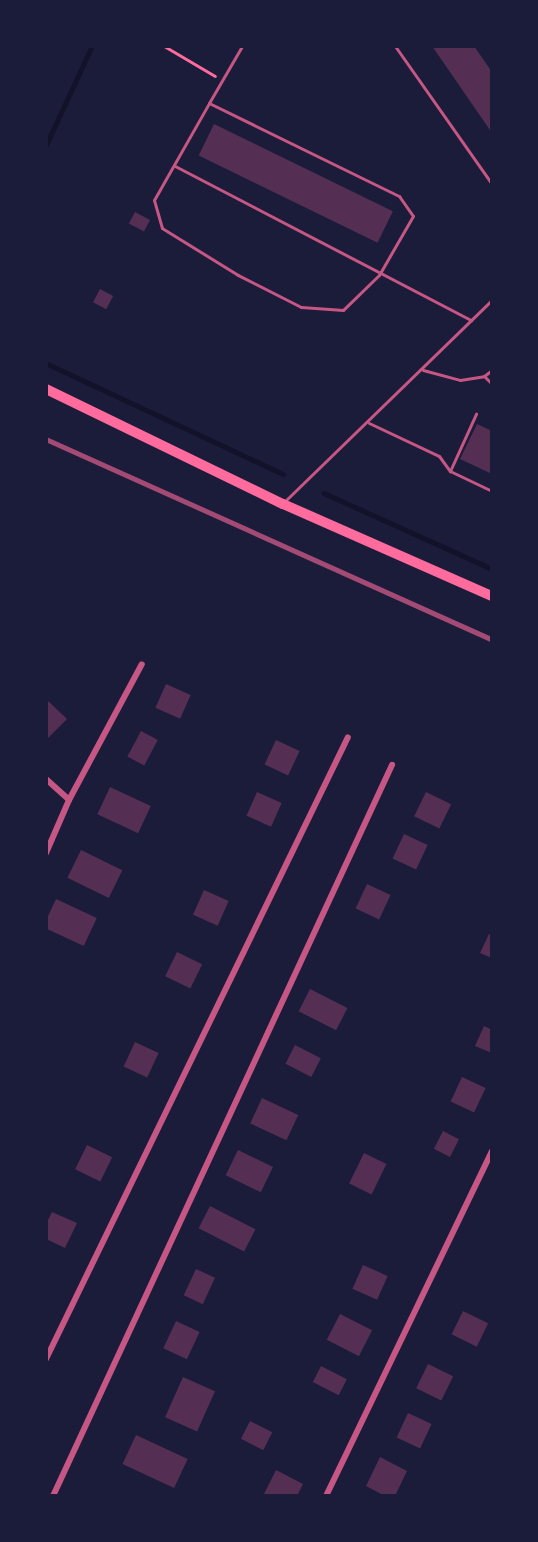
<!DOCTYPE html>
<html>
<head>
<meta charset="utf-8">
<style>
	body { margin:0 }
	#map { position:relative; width:538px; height:1542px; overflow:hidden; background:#1b1b3a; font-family:Roboto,sans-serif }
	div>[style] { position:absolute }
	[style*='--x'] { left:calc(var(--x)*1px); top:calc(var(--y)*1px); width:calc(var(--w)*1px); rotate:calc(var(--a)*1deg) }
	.stream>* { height:4.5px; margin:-2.25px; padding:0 2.25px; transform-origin:2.25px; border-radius:2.25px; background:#12122b }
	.building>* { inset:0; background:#542f53; transform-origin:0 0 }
	.path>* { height:3px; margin:-1.5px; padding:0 1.5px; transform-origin:1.5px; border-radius:1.5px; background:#ff6b9d }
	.service>* { height:3px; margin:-1.5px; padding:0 1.5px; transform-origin:1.5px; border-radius:1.5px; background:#c65784 }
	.minor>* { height:6px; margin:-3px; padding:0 3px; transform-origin:3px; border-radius:3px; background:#c65784 }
	.primary>* { height:10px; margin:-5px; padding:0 5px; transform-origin:5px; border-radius:5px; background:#ff6b9d }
	.rail>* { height:4.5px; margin:-2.25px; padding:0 2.25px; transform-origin:2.25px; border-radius:2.25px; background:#a44b75 }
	span { translate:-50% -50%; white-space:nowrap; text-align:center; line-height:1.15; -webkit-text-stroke:6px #1b1b3a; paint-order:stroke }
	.frame { position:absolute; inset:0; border:48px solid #1b1b3a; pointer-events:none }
</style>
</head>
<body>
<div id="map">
	<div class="stream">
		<div style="--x:46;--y:145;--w:109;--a:-65.1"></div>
		<div style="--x:46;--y:363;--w:262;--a:25.1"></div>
		<div style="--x:324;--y:493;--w:184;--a:24.3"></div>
	</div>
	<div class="building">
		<div style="clip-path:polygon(432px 46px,474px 46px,492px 72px,492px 133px)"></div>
		<div style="left:214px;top:124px;width:199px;height:35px;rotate:26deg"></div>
		<div style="left:135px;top:212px;width:17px;height:13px;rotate:28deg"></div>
		<div style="left:100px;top:289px;width:15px;height:15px;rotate:28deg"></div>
		<div style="clip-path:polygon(477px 424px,492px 431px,492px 474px,460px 459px)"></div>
		<div style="left:166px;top:684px;width:27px;height:26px;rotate:24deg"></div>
		<div style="clip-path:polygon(46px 699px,67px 719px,46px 740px)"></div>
		<div style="left:141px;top:731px;width:19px;height:29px;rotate:28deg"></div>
		<div style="left:276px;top:740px;width:26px;height:27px;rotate:25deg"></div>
		<div style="left:110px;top:787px;width:45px;height:30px;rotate:25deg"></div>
		<div style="left:257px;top:792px;width:27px;height:26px;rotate:24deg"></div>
		<div style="left:426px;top:792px;width:28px;height:27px;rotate:26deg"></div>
		<div style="left:404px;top:834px;width:26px;height:27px;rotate:25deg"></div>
		<div style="left:81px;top:850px;width:46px;height:31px;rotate:26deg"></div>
		<div style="left:367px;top:884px;width:26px;height:27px;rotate:25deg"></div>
		<div style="left:204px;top:890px;width:27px;height:27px;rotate:24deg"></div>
		<div style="left:56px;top:899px;width:45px;height:31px;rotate:25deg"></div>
		<div style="clip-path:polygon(489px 934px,492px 935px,492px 958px,480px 953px)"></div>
		<div style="left:177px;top:952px;width:28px;height:27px;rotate:26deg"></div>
		<div style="left:310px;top:989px;width:42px;height:25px;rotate:27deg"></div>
		<div style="clip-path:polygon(484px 1026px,492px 1030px,492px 1053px,475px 1046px)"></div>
		<div style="left:135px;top:1042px;width:26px;height:27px;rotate:25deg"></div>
		<div style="left:295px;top:1045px;width:29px;height:21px;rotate:27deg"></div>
		<div style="left:462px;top:1077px;width:26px;height:27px;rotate:25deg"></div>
		<div style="left:262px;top:1098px;width:40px;height:28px;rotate:25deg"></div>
		<div style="left:443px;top:1131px;width:18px;height:20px;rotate:27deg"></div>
		<div style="left:87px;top:1145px;width:28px;height:27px;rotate:26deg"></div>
		<div style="left:238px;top:1150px;width:39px;height:28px;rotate:26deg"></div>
		<div style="left:364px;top:1153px;width:25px;height:34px;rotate:26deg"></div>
		<div style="left:210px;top:1206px;width:51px;height:25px;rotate:27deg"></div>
		<div style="clip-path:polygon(52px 1212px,77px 1223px,65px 1248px,46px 1239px,46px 1224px)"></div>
		<div style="left:363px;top:1265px;width:27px;height:26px;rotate:24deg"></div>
		<div style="left:196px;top:1269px;width:21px;height:29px;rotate:25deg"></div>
		<div style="left:463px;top:1311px;width:28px;height:26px;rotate:26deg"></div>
		<div style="left:340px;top:1314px;width:36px;height:29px;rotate:27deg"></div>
		<div style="left:176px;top:1321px;width:26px;height:30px;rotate:25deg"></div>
		<div style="left:428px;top:1364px;width:28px;height:27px;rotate:26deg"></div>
		<div style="left:321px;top:1366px;width:29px;height:18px;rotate:27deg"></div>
		<div style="left:183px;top:1377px;width:35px;height:44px;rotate:24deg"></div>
		<div style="left:408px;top:1413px;width:26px;height:27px;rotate:25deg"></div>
		<div style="left:250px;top:1421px;width:25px;height:20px;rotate:27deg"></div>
		<div style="left:136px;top:1435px;width:57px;height:32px;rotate:25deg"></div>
		<div style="clip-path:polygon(380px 1457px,407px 1471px,395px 1496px,385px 1496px,366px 1486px)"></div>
		<div style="clip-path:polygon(276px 1470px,303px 1484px,297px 1496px,263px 1496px)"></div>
	</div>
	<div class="path">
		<div style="--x:164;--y:46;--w:59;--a:30.5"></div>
	</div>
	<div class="service">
		<div style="--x:395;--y:46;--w:169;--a:54.9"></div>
		<div style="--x:209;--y:103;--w:212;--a:26.1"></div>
		<div style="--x:399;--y:196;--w:24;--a:55"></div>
		<div style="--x:413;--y:216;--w:68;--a:120"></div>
		<div style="--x:379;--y:275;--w:50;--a:135.8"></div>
		<div style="--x:343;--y:310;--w:42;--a:-175.9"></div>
		<div style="--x:301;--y:307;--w:71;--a:-153.1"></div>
		<div style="--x:238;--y:275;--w:89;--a:-148.3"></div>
		<div style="--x:162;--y:228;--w:29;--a:-106"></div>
		<div style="--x:154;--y:200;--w:112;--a:-60.4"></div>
		<div style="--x:209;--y:103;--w:66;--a:-59.9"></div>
		<div style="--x:175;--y:166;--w:334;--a:27.5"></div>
		<div style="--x:423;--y:370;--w:38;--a:15"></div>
		<div style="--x:460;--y:380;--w:24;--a:-9"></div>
		<div style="--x:484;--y:376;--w:10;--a:-37"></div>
		<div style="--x:484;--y:376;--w:11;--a:45"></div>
		<div style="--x:369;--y:423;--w:77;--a:25.2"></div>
		<div style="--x:439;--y:456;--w:19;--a:54"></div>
		<div style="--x:450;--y:471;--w:47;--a:25.5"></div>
		<div style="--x:450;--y:471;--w:63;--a:-65.5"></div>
		<div style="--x:284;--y:502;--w:290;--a:-44.2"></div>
	</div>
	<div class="minor">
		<div style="--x:46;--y:779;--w:31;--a:42"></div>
		<div style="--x:46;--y:853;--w:58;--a:-66.5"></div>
		<div style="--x:69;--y:800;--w:154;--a:-61.8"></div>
		<div style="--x:46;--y:1359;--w:691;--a:-64.1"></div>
		<div style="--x:53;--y:1496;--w:806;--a:-65.12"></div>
		<div style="--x:326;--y:1496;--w:383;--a:-64.3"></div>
	</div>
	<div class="primary">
		<div style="--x:46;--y:389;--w:263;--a:25.9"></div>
		<div style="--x:283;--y:504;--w:228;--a:23.8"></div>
	</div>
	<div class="rail">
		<div style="--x:46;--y:439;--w:489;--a:24.2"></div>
	</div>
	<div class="frame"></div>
</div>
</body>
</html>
